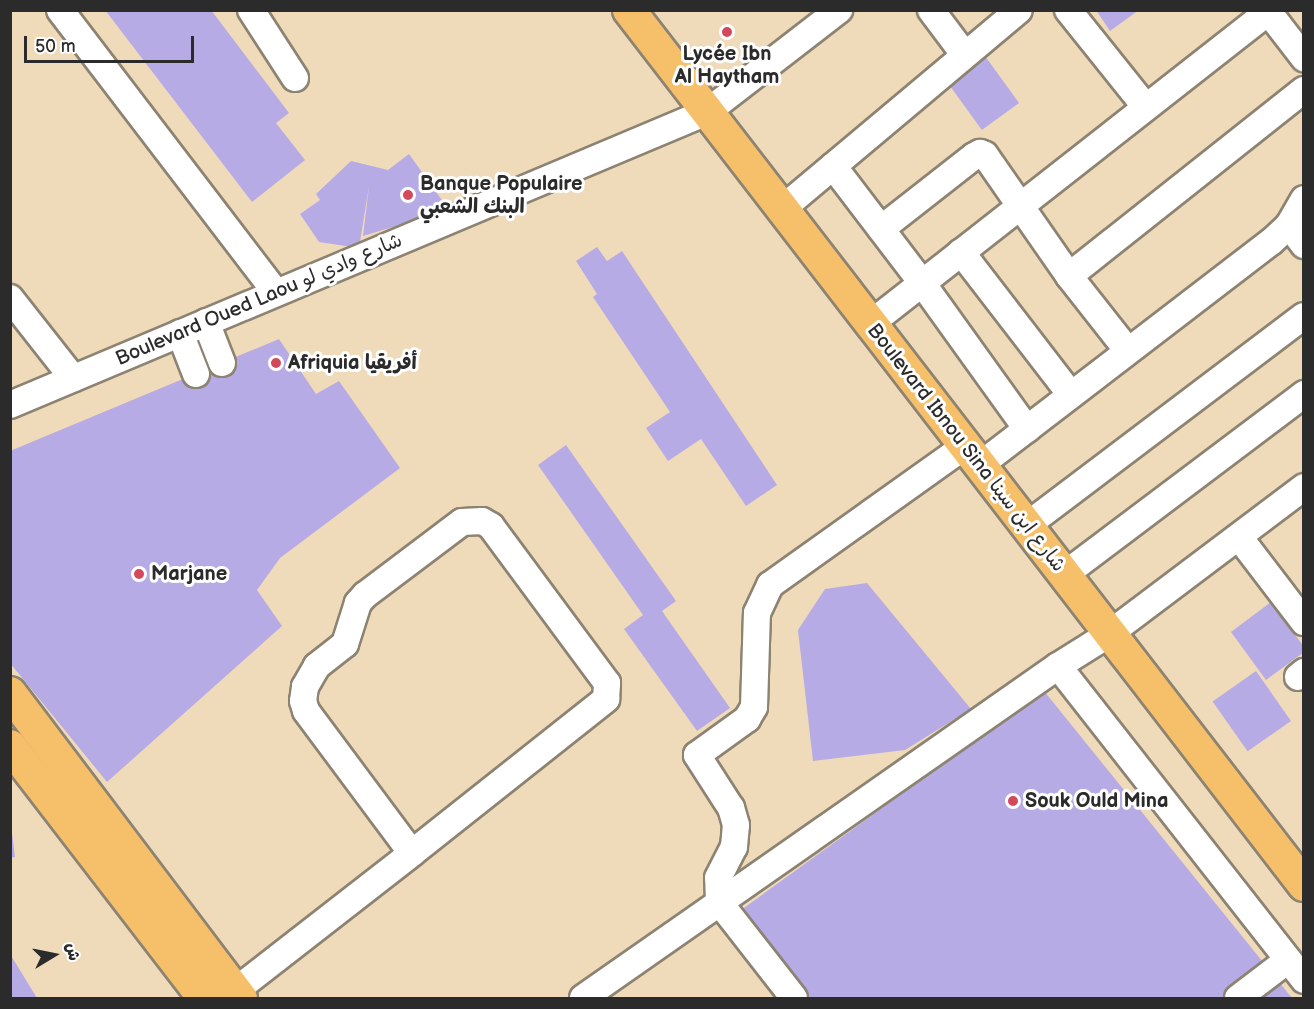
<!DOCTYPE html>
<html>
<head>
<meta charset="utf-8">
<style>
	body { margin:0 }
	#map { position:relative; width:1314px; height:1009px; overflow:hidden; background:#efdbba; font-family:"Balsamiq Sans","Playpen Sans Arabic",sans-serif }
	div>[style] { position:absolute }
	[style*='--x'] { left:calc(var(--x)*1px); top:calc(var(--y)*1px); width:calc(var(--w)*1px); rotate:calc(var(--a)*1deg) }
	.building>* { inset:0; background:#b6abe5; transform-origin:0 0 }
	.roads { filter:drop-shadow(2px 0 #8d8372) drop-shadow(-2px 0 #8d8372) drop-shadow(0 2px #8d8372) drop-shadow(0 -2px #8d8372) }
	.minor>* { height:26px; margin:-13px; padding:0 13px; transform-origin:13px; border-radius:13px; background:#fff }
	.major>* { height:32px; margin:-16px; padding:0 16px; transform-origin:16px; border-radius:16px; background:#f6c06b }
	.dots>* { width:16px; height:16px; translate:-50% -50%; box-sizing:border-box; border:3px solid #fff; border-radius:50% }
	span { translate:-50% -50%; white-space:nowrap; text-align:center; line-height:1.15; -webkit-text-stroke:6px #fff; paint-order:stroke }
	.poi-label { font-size:20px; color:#2b2b2b; font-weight:700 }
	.left { translate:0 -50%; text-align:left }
	.street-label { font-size:20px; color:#2b2b2b }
	.frame { position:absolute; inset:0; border:12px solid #2b2b2b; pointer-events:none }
	.north { position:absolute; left:24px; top:925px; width:60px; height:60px; -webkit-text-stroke:4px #fff; paint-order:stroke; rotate:80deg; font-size:16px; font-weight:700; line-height:24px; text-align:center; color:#2b2b2b }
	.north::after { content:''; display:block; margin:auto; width:21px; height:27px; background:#2b2b2b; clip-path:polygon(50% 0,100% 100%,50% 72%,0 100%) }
	.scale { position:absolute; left:24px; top:36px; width:170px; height:27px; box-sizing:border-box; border:3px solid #2b2b2b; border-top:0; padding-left:8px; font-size:18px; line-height:21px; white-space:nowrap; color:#2b2b2b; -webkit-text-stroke:4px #fff; paint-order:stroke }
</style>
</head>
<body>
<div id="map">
	<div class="building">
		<div style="clip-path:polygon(105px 10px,211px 10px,289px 113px,276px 123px,305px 160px,252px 202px)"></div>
		<div style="clip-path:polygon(1096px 10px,1139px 10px,1110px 31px)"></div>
		<div style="left:985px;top:56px;width:58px;height:46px;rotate:54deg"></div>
		<div style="clip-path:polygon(409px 154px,449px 210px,363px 236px,369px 186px,359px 248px,319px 242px,300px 214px,320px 200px,316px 194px,351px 161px,388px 170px)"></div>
		<div style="clip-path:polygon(597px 247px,607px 261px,622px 251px,777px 485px,746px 506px,701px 439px,668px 461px,646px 428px,670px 412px,593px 297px,597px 294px,576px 261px)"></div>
		<div style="clip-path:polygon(279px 339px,316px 394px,339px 381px,400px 468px,280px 558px,257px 590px,282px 626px,107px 782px,10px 663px,10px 451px)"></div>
		<div style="clip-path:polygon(566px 445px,676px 601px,662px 611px,730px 708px,697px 731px,624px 629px,643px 615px,538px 465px)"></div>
		<div style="clip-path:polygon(867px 583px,971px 709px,905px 750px,813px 761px,798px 630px,825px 589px)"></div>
		<div style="clip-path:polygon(1271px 602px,1304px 647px,1304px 652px,1266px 680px,1231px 632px)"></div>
		<div style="left:1256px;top:671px;width:61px;height:53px;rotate:55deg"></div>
		<div style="clip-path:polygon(1044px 691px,1292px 998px,808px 998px,741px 910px)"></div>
		<div style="clip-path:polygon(12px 833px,15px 857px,10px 858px,10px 834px)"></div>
		<div style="clip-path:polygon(10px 954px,37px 998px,10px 998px)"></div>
	</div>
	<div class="roads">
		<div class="minor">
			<div style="--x:60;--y:10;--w:356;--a:52.6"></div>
			<div style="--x:251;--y:10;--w:81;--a:57.1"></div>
			<div style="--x:931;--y:10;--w:55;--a:53.1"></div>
			<div style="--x:1068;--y:10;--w:123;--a:51.3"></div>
			<div style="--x:1267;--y:10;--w:61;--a:52.4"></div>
			<div style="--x:833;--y:166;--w:147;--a:52.7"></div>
			<div style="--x:922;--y:283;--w:180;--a:54.3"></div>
			<div style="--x:782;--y:209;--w:309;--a:-40"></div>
			<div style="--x:1289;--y:225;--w:25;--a:53"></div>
			<div style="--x:881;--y:229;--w:118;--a:-38.1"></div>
			<div style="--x:974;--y:156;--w:7;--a:-27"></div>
			<div style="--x:980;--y:153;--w:5;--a:22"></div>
			<div style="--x:985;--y:155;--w:147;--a:55.2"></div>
			<div style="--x:1069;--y:276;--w:95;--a:51.8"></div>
			<div style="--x:961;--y:252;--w:180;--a:52.4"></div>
			<div style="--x:1069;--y:276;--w:300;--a:-38.4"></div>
			<div style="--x:10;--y:298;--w:102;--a:51.8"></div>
			<div style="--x:206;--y:322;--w:44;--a:68.7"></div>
			<div style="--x:870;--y:324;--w:506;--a:-38.09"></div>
			<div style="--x:180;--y:333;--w:44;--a:68.7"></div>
			<div style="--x:10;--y:405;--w:756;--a:-22.8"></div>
			<div style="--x:707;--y:112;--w:167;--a:-37.7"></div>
			<div style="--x:980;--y:465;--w:367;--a:-37.5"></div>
			<div style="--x:1271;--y:242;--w:25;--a:-43"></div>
			<div style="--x:1289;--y:225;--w:30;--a:-60"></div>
			<div style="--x:1026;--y:526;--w:348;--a:-37.1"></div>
			<div style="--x:1239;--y:537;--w:107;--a:52.6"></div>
			<div style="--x:1064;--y:575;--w:301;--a:-37"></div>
			<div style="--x:1058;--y:666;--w:399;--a:51.9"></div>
			<div style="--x:1298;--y:677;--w:8;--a:-40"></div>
			<div style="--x:235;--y:991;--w:224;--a:-37.9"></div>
			<div style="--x:412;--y:853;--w:248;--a:-38.4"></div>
			<div style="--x:606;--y:699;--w:16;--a:-86"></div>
			<div style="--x:607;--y:683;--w:195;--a:-126.5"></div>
			<div style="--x:491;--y:526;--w:10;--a:-151"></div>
			<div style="--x:482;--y:521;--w:20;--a:177"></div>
			<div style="--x:462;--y:522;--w:121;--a:143"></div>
			<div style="--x:365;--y:595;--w:11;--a:131"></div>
			<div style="--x:358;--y:603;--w:43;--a:107.6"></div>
			<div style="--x:345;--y:644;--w:36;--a:142"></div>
			<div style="--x:317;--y:666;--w:24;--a:120"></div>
			<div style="--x:305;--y:687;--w:14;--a:98"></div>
			<div style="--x:303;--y:701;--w:10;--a:73"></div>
			<div style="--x:306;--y:711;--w:177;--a:53.3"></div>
			<div style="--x:583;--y:998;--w:580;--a:-34.95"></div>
			<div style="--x:1058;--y:666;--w:60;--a:-32.1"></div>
			<div style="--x:1109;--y:634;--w:244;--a:-37"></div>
			<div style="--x:794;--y:998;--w:122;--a:-128"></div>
			<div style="--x:719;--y:902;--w:24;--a:-92"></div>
			<div style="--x:718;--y:878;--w:35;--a:-63"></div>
			<div style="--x:734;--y:847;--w:22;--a:-85"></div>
			<div style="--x:736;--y:825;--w:18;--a:-106"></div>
			<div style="--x:731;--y:808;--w:63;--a:-122.7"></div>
			<div style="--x:697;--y:755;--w:62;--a:-35.8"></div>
			<div style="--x:747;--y:719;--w:14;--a:-60"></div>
			<div style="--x:754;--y:707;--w:94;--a:-88.2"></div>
			<div style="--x:757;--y:613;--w:31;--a:-65"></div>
			<div style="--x:770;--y:585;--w:239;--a:-35.5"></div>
			<div style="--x:1238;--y:998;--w:63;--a:-37.2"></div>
		</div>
		<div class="major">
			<div style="--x:629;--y:10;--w:1105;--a:52.35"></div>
			<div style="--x:10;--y:693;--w:383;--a:52.9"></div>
			<div style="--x:10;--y:746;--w:318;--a:52.4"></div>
		</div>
	</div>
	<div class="dots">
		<div style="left:727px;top:32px;background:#d1495b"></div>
		<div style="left:408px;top:195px;background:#d1495b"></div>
		<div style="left:276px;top:363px;background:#d1495b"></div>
		<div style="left:139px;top:574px;background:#d1495b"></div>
		<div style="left:1013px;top:801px;background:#d1495b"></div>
	</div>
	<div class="poi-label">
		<span style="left:727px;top:66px">Lycée Ibn<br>Al Haytham</span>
		<span class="left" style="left:420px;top:196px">Banque Populaire<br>البنك الشعبي</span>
		<span class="left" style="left:288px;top:363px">Afriquia أفريقيا</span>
		<span class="left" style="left:151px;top:574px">Marjane</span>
		<span class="left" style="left:1025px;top:801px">Souk Ould Mina</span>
	</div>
	<div class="street-label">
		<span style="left:259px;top:300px;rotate:-23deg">Boulevard Oued Laou شارع وادي لو</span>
		<span style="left:966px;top:448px;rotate:52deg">Boulevard Ibnou Sina شارع ابن سينا</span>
	</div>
	<div class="frame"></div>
	<div class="north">ش</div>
	<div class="scale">50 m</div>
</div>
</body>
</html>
